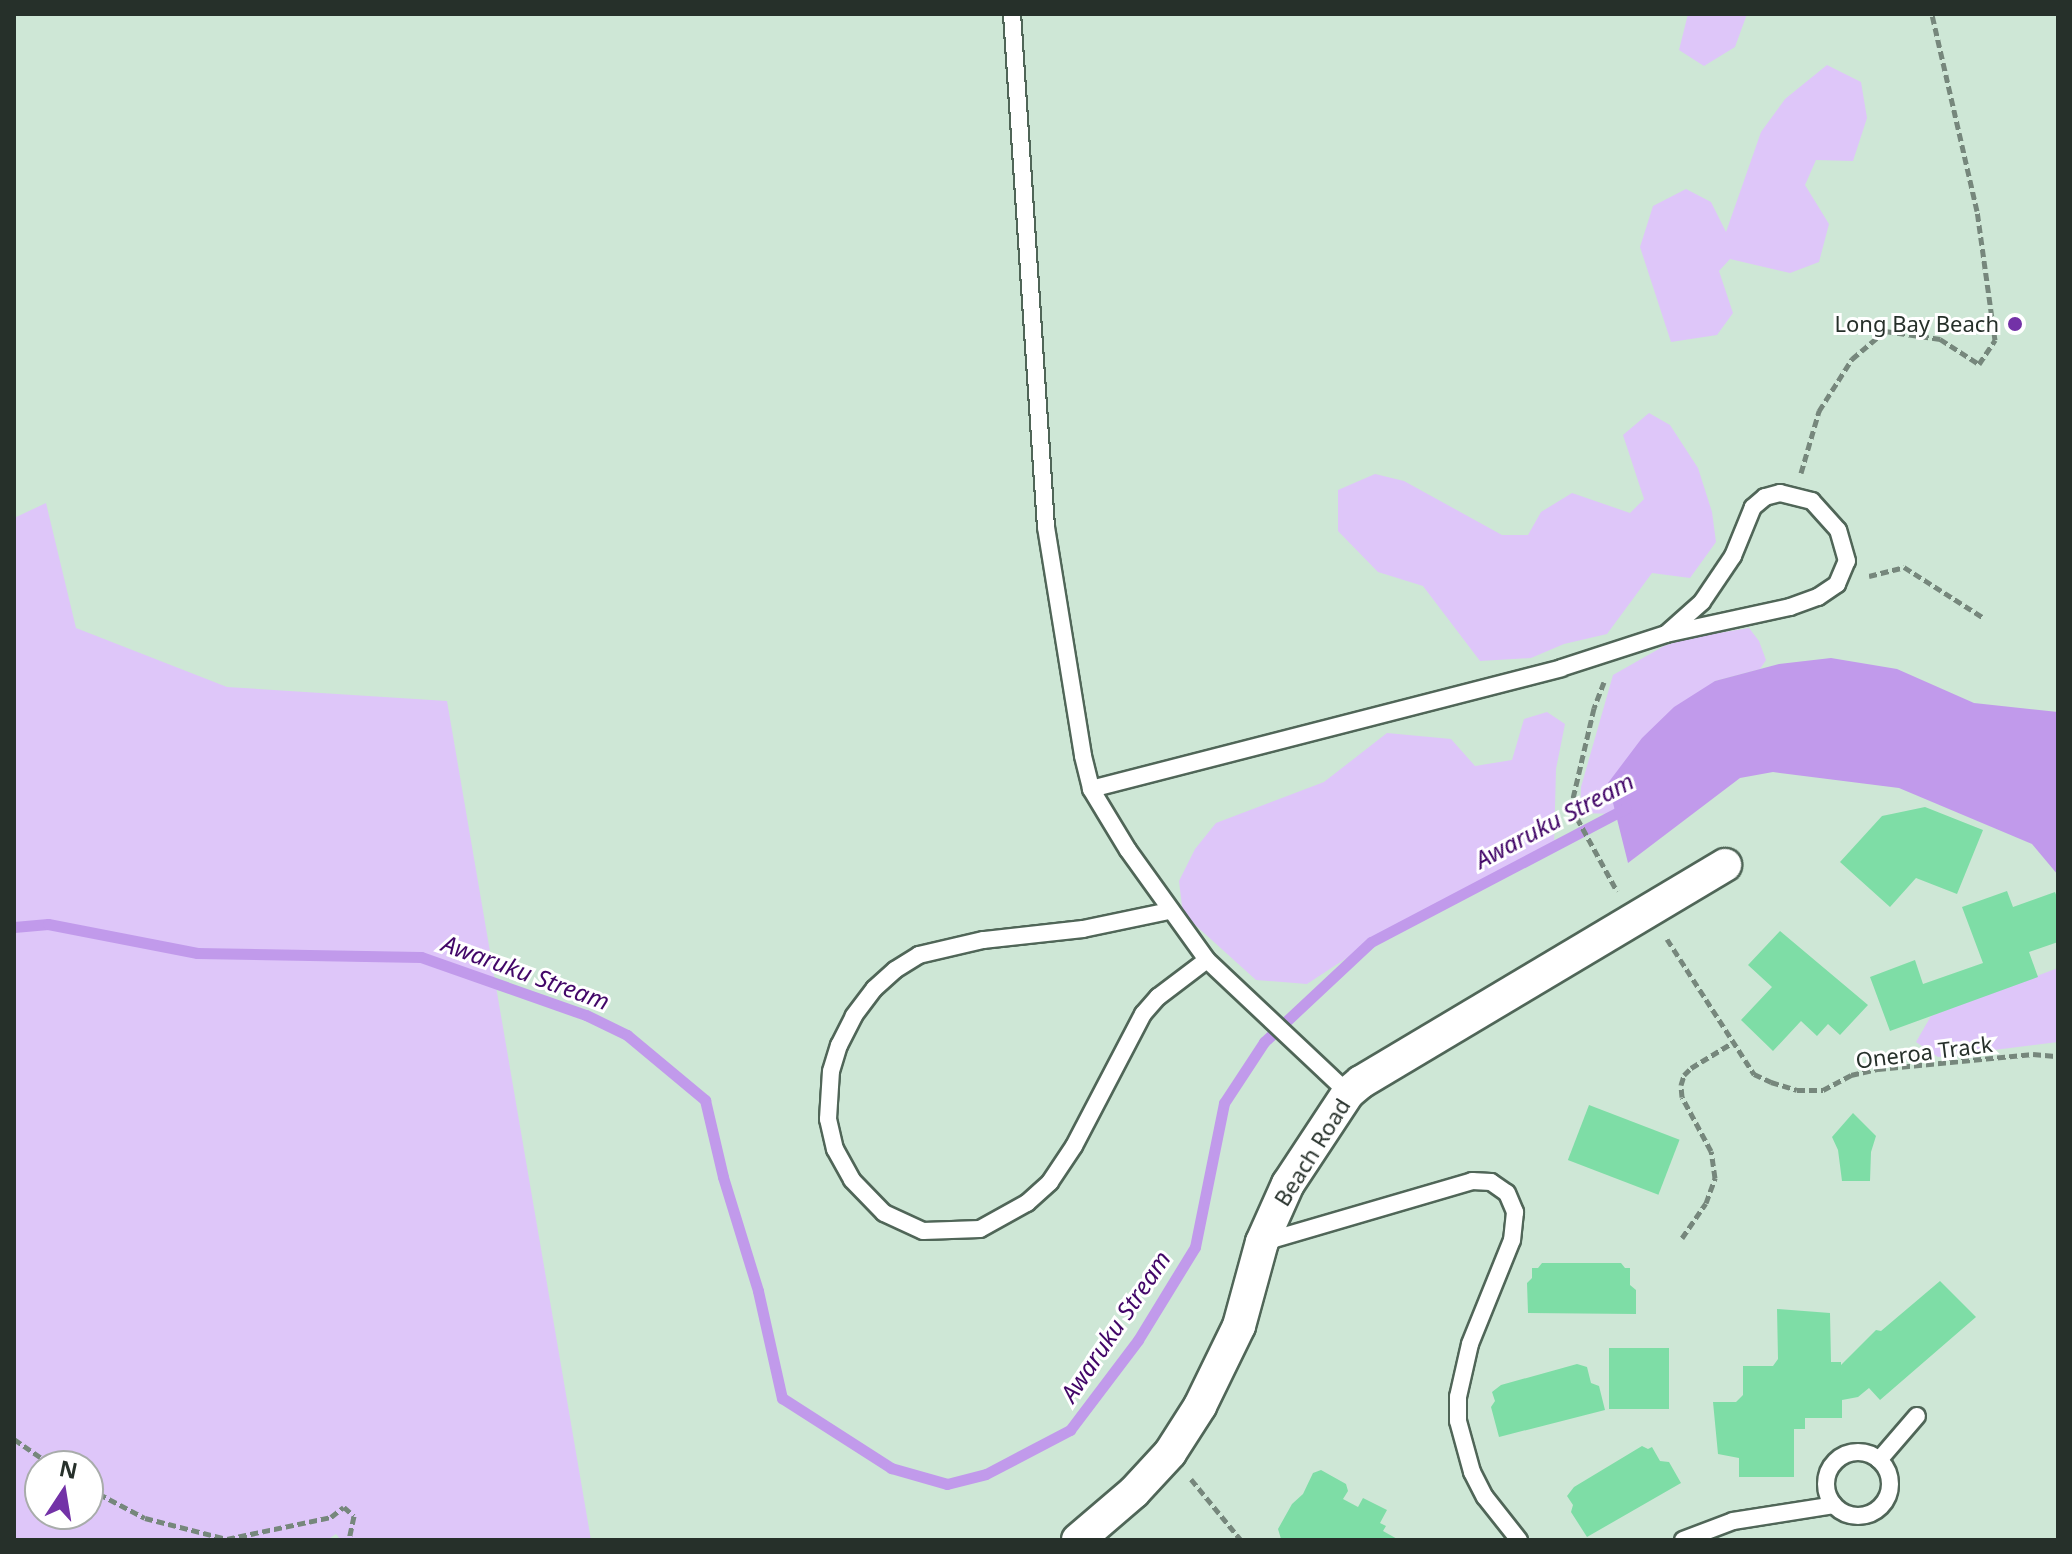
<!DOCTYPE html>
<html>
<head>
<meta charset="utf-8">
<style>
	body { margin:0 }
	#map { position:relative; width:2072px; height:1554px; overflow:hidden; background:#cee7d6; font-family:"Noto Sans",sans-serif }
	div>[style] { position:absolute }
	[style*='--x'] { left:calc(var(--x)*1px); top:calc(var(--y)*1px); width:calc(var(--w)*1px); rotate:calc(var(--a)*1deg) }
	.green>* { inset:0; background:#dec6f9 }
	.water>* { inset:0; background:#c19aeb }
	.stream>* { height:11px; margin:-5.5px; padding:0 5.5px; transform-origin:5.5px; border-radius:5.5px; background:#c19aeb }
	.building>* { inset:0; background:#7edda6; transform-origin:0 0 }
	.path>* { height:5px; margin-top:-2.5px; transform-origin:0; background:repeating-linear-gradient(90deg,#76877c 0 8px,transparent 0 12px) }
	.roads { filter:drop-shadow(2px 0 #506658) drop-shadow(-2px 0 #506658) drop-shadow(0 2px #506658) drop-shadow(0 -2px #506658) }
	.service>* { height:16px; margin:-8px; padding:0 8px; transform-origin:8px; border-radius:8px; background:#fff }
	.service>.ring { margin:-8px; padding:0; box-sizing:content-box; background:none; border:16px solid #fff; border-radius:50% }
	.minor>* { height:32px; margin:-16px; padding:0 16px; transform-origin:16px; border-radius:16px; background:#fff }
	.dots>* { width:22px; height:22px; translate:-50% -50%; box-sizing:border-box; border:4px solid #fff; border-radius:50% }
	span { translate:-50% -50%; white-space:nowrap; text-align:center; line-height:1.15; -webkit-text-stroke:6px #fff; paint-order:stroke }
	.poi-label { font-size:22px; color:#26302a }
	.right { translate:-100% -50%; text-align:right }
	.street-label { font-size:22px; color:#26302a }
	.water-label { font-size:24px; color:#420668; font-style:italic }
	.frame { position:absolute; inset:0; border:16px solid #26302a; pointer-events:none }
	.north { position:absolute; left:24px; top:1450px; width:80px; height:80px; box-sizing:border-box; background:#fff; border:2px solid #a8acaa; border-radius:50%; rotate:12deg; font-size:22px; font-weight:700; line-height:32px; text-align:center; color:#26302a }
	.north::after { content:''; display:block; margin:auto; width:28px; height:36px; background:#7332a7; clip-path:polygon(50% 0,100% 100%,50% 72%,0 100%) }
</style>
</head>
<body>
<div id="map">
	<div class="green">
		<div style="clip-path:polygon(1688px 14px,1747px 14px,1735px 47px,1704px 66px,1679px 50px)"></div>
		<div style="clip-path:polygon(1827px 65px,1861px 82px,1867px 118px,1853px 161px,1816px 160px,1805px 185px,1829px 224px,1819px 262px,1790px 273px,1730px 259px,1719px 271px,1733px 313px,1717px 335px,1671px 342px,1640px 247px,1653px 206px,1686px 189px,1711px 202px,1726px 232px,1761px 132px,1785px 99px)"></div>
		<div style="clip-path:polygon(1649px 413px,1670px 425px,1698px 468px,1712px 512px,1716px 542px,1690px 578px,1652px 573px,1607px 634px,1564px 644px,1531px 658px,1480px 661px,1423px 586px,1378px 572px,1338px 531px,1338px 490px,1375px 474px,1404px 481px,1502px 535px,1528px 535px,1541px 512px,1572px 493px,1630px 513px,1644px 499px,1623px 435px)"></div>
		<div style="clip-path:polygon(evenodd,46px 503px,76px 628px,227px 687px,447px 701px,591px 1540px,341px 1540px,336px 1534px,327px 1540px,14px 1540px,14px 518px,46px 503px,40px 1466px,88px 1466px,88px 1514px,40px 1514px,40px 1466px)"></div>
		<div style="clip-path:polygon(1749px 628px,1759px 641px,1766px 660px,1760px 669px,1715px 681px,1608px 783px,1616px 814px,1580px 813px,1581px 787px,1613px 675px,1664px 646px,1688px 638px)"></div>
		<div style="clip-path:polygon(1547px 712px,1565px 724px,1556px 769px,1554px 846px,1371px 942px,1307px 984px,1256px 980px,1183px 914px,1179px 881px,1195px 849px,1216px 823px,1324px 782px,1387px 733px,1451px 739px,1475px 766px,1512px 760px,1524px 719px)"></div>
		<div style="clip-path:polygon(2058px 968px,2058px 1042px,1938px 1057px,1916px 1042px,1931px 1016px)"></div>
	</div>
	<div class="water">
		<div style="clip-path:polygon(1831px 658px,1897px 669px,1974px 703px,2058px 712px,2058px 875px,2032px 844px,1899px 788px,1773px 772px,1740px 778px,1628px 863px,1608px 783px,1642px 738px,1674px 707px,1715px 681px,1779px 664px)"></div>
	</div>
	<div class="stream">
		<div style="--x:14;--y:927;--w:34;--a:-5"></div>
		<div style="--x:48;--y:924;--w:152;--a:11"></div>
		<div style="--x:197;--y:953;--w:224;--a:1"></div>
		<div style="--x:421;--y:957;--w:175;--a:19.4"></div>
		<div style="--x:586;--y:1015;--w:46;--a:26"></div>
		<div style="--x:627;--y:1035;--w:102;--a:39.8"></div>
		<div style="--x:705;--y:1100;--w:79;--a:76.8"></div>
		<div style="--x:723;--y:1177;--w:119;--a:72.9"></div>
		<div style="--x:758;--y:1291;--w:110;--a:77.4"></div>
		<div style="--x:782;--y:1398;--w:130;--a:32.7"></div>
		<div style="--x:891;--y:1468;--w:58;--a:15.9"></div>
		<div style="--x:947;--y:1484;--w:40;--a:-14.4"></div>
		<div style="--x:986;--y:1474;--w:95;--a:-27.6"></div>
		<div style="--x:1070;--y:1430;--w:113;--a:-52.9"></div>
		<div style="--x:1138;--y:1340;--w:109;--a:-58.5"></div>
		<div style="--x:1195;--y:1247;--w:147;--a:-78.6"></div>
		<div style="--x:1224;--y:1103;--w:73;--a:-56.7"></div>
		<div style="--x:1264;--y:1042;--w:146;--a:-43.1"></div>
		<div style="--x:1371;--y:942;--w:288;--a:-27.7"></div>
	</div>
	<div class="building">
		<div style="clip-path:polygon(1925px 807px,1983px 830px,1957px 894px,1916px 878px,1890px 907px,1840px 862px,1882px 816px)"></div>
		<div style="clip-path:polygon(2007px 891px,2013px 907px,2055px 892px,2058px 900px,2058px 942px,2029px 952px,2038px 977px,1890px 1031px,1870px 977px,1915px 960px,1923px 984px,1983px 963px,1962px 907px)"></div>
		<div style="clip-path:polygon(1780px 931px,1868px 1005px,1840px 1035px,1828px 1024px,1817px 1036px,1801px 1021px,1773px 1051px,1741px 1020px,1772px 987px,1748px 965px)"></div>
		<div style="left:1589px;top:1105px;width:97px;height:59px;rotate:21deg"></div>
		<div style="clip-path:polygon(1853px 1113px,1876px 1136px,1871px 1152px,1870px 1181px,1842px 1181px,1838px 1150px,1832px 1137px)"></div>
		<div style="clip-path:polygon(1542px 1263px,1621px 1263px,1625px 1268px,1630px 1268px,1630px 1285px,1636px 1290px,1636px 1314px,1528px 1313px,1527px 1283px,1532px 1278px,1532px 1268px,1538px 1268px)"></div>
		<div style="clip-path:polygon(1940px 1281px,1976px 1317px,1880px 1400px,1869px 1388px,1858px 1397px,1842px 1400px,1842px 1418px,1805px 1418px,1805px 1429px,1794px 1429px,1794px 1477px,1739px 1477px,1739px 1458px,1718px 1454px,1713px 1402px,1736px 1402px,1743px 1395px,1743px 1366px,1773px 1366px,1778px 1359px,1777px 1309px,1830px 1313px,1831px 1362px,1841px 1362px,1841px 1365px,1876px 1330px,1881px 1331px)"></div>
		<div style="left:1609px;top:1348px;width:60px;height:61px"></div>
		<div style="clip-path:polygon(1577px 1364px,1587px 1367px,1591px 1383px,1599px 1386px,1605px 1410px,1499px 1437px,1491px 1407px,1495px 1401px,1492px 1392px,1501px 1385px)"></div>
		<div style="clip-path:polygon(1642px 1446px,1648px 1449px,1652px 1447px,1660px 1461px,1669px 1462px,1681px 1483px,1587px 1537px,1571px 1512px,1573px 1505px,1567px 1496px,1574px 1487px)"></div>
		<div style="clip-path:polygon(1321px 1470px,1346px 1484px,1348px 1491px,1343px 1499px,1358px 1507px,1363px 1498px,1387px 1510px,1380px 1523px,1386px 1526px,1383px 1531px,1399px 1540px,1281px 1539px,1278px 1529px,1292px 1504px,1303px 1494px,1313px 1473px)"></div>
	</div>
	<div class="path">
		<div style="--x:1801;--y:473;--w:65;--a:-73.8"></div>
		<div style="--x:1819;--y:411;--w:62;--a:-57.6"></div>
		<div style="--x:1852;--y:359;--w:43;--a:-40.3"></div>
		<div style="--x:1885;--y:331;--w:56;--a:8.3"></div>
		<div style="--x:1940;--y:339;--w:46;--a:32.7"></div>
		<div style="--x:1979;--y:364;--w:29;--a:-56"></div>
		<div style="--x:1995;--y:340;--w:130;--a:-97.9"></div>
		<div style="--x:1977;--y:211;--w:202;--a:-102.9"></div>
		<div style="--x:1869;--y:576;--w:36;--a:-14"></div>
		<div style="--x:1904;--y:567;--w:95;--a:32.5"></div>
		<div style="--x:1604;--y:682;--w:28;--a:111"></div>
		<div style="--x:1594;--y:708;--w:102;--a:103.1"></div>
		<div style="--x:1571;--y:807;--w:96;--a:61.3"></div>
		<div style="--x:1667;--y:939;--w:161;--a:57.2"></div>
		<div style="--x:1754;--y:1074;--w:19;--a:25"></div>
		<div style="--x:1771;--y:1082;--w:27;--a:17"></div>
		<div style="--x:1797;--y:1090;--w:26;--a:0"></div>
		<div style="--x:1823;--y:1090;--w:32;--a:-28"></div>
		<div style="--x:1851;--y:1075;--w:28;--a:-13"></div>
		<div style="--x:1878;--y:1069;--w:156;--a:-5.5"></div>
		<div style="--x:2033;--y:1054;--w:25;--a:5"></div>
		<div style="--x:1682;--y:1238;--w:42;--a:-55.6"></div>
		<div style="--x:1706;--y:1203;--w:27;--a:-70"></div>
		<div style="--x:1715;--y:1178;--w:27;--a:-98"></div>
		<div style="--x:1711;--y:1151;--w:61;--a:-118.2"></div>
		<div style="--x:1682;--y:1097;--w:12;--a:-95"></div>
		<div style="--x:1681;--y:1085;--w:10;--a:-73"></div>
		<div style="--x:1684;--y:1075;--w:10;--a:-45"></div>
		<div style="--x:1691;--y:1068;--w:48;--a:-31.4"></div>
		<div style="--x:14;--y:1439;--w:47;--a:34.7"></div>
		<div style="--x:1191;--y:1479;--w:79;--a:50.7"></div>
		<div style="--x:88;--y:1488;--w:64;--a:27.8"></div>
		<div style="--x:145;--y:1518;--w:85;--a:14.4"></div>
		<div style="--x:227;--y:1539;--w:106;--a:-11.9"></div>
		<div style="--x:331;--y:1517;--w:16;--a:-38"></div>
		<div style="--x:344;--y:1507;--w:13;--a:42"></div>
		<div style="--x:354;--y:1516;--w:25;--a:102"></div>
	</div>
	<div class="roads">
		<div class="service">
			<div style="--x:1012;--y:14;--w:514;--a:86.21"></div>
			<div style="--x:1046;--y:527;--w:232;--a:80.8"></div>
			<div style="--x:1083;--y:756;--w:34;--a:76"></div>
			<div style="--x:1091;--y:789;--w:71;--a:58.8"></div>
			<div style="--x:1128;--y:850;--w:135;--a:54.3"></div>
			<div style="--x:1207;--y:960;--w:194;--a:43.3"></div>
			<div style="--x:1091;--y:789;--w:485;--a:-14.4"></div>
			<div style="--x:1561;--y:668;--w:110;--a:-17.9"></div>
			<div style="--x:1666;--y:634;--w:127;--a:-12.3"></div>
			<div style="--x:1790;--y:607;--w:30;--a:-20"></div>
			<div style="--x:1818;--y:597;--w:23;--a:-34"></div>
			<div style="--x:1837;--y:584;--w:25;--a:-67"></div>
			<div style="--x:1847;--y:561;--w:32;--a:-106"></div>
			<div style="--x:1838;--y:530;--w:39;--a:-132"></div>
			<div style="--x:1812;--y:501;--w:33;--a:-166"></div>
			<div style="--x:1780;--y:493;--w:16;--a:165"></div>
			<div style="--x:1765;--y:497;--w:16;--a:140"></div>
			<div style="--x:1753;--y:507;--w:53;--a:112.2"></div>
			<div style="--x:1733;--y:556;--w:55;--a:124"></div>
			<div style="--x:1702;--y:602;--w:48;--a:138.4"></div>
			<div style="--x:1169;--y:911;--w:88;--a:168.2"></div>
			<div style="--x:1083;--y:929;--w:101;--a:173.7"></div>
			<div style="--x:983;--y:940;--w:66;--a:166.8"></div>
			<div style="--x:919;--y:955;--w:28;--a:148"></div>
			<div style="--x:895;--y:970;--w:28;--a:138"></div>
			<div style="--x:874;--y:989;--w:34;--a:127"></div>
			<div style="--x:854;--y:1016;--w:33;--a:117"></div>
			<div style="--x:839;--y:1045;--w:27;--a:107"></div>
			<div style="--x:831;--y:1071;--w:48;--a:93.6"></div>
			<div style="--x:828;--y:1119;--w:31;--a:77"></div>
			<div style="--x:835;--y:1149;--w:35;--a:61"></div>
			<div style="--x:852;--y:1180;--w:46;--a:45.9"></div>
			<div style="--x:884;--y:1213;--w:43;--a:24.8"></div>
			<div style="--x:923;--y:1231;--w:57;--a:-2"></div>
			<div style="--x:980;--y:1229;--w:54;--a:-29"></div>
			<div style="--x:1027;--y:1203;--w:31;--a:-42"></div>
			<div style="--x:1050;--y:1182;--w:43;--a:-56.3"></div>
			<div style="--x:1074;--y:1146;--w:149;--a:-62.4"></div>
			<div style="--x:1143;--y:1014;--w:23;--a:-49"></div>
			<div style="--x:1158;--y:997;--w:61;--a:-37.1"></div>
			<div style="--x:1264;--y:1242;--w:217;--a:-16.3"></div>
			<div style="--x:1472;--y:1181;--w:19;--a:3"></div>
			<div style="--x:1491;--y:1182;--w:19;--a:35"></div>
			<div style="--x:1507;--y:1193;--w:21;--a:67"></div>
			<div style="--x:1515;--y:1212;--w:28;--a:96"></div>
			<div style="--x:1512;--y:1240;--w:112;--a:112"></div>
			<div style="--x:1470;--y:1344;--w:54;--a:102.8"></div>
			<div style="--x:1458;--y:1397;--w:24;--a:90"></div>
			<div style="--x:1458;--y:1421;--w:53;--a:74.6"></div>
			<div style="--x:1472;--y:1472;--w:28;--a:63"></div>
			<div style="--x:1485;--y:1497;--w:55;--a:51.7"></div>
			<div class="ring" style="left:1826px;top:1452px;width:48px;height:48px"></div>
			<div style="--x:1879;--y:1460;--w:58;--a:-49.2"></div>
			<div style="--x:1683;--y:1540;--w:53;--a:-20.8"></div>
			<div style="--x:1733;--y:1521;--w:102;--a:-9"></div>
		</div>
		<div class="minor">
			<div style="--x:1078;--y:1540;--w:74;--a:-40.6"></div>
			<div style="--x:1134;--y:1492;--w:53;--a:-47.3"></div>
			<div style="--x:1170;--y:1453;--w:56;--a:-57.4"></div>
			<div style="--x:1200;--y:1406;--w:89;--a:-64"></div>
			<div style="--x:1239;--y:1326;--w:87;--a:-74.7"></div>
			<div style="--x:1262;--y:1242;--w:64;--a:-65.9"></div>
			<div style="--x:1288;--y:1184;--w:109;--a:-56.6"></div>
			<div style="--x:1348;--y:1093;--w:17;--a:-40"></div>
			<div style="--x:1361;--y:1082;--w:424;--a:-30.8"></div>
		</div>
	</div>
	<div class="dots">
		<div style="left:2015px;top:324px;background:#7332a7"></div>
	</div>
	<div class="poi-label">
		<span class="right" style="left:1999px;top:324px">Long Bay Beach</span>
	</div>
	<div class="street-label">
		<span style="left:1924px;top:1052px;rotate:-7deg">Oneroa Track</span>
		<span style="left:1312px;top:1152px;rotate:-58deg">Beach Road</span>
	</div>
	<div class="water-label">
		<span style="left:1554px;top:820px;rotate:-28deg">Awaruku Stream</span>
		<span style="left:526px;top:972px;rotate:20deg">Awaruku Stream</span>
		<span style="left:1115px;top:1326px;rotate:-56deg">Awaruku Stream</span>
	</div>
	<div class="frame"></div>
	<div class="north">N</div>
</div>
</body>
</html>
